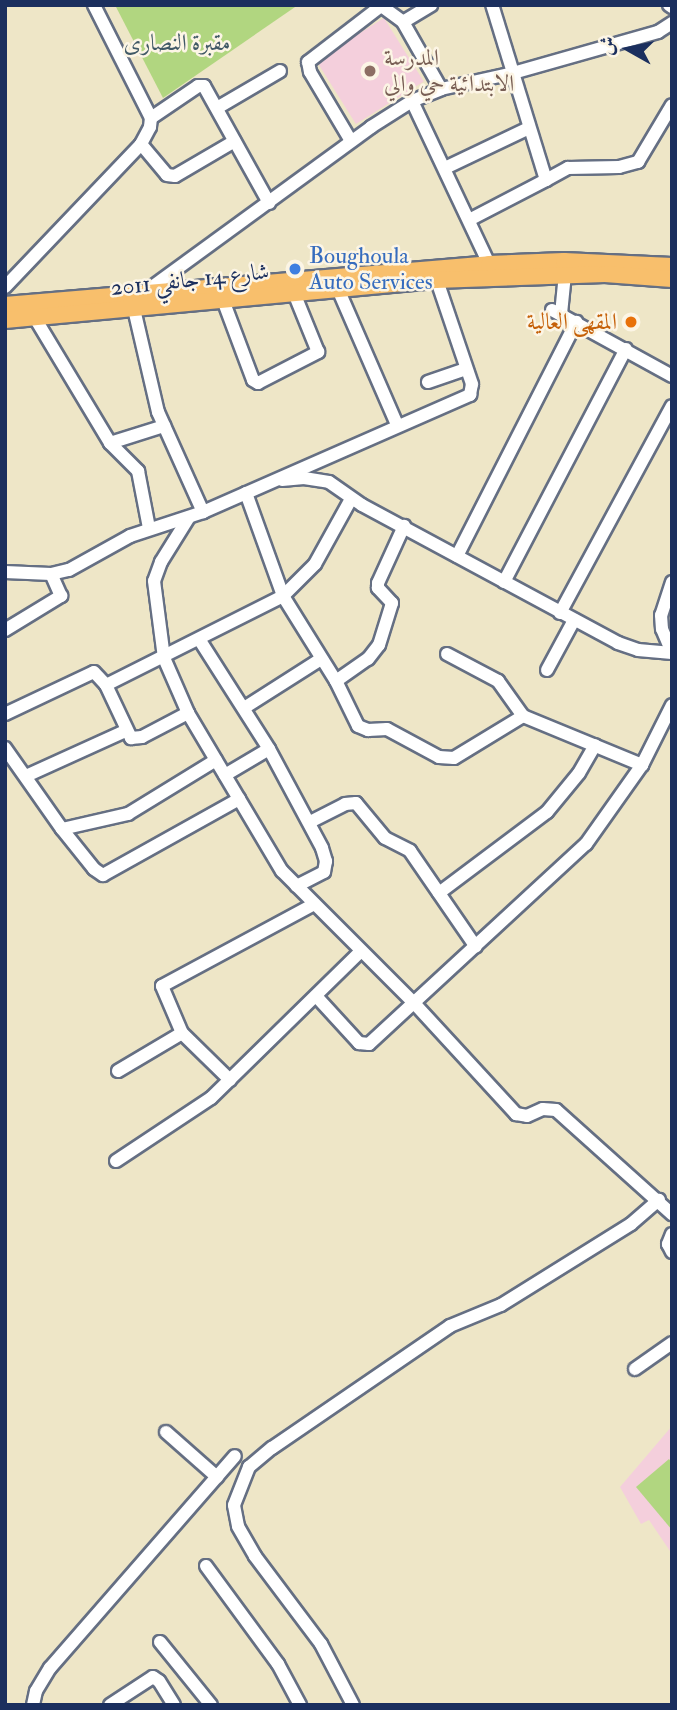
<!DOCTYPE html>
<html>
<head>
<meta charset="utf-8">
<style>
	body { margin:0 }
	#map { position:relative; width:677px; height:1710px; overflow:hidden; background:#eee6c7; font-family:"IM FELL Double Pica",Amiri,serif }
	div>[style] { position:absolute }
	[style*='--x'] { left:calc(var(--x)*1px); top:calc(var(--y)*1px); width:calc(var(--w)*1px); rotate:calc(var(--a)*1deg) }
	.built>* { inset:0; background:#f4cfdc; transform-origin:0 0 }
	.green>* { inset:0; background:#b1d680 }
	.roads { filter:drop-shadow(2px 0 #656f83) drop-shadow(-2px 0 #656f83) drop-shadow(0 2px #656f83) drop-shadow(0 -2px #656f83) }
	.minor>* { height:12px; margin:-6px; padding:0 6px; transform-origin:6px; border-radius:6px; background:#fff }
	.major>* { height:16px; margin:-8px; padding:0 8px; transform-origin:8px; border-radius:8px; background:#f8bf6c }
	.dots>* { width:19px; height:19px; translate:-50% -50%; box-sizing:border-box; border:4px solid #fcf5e5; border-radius:50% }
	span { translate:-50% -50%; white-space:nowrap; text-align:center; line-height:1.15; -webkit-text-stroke:5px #fcf5e5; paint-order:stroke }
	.park-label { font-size:23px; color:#405966 }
	.education-label { font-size:23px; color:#785e54 }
	.left { translate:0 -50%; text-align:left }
	.shop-label { font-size:23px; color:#366cbe }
	.street-label { font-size:23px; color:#1b2f5e }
	.food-label { font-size:23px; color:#c56008 }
	.right { translate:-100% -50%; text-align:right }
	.frame { position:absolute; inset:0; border:7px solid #1b2f5e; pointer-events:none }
	.north { position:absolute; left:593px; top:14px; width:70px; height:70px; -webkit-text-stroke:5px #fcf5e5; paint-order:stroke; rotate:279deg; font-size:19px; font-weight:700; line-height:28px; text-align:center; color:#1b2f5e }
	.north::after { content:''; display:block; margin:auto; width:24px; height:32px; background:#1b2f5e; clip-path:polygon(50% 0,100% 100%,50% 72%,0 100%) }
</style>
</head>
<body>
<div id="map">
	<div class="built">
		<div style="left:384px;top:18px;width:75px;height:80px;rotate:58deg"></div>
		<div style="clip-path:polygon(672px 1426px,672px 1554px,649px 1520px,641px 1524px,620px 1487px)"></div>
	</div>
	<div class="green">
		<div style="clip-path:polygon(115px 5px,298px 5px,163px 98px)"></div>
		<div style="clip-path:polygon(669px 1459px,672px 1463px,672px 1530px,636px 1487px)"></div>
	</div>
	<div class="roads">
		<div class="minor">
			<div style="--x:380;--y:5;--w:29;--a:36"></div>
			<div style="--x:403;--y:22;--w:77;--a:60.4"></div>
			<div style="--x:669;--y:5;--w:4;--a:34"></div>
			<div style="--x:403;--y:22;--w:33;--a:-31"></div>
			<div style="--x:412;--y:101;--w:180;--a:64.7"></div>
			<div style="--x:217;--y:108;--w:73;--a:-30.4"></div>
			<div style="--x:151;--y:118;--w:57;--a:-34.2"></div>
			<div style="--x:198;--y:86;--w:6;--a:0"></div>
			<div style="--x:204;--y:86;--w:134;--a:60.9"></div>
			<div style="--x:351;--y:141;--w:80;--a:-120.7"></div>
			<div style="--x:310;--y:72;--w:10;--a:-101"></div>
			<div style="--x:308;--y:62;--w:92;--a:-37.5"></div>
			<div style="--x:141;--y:144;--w:40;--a:50"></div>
			<div style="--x:167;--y:175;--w:8;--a:7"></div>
			<div style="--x:175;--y:176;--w:69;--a:-30.3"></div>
			<div style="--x:445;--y:168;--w:93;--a:-25.5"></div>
			<div style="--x:546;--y:180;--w:25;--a:-29"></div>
			<div style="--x:568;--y:168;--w:51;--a:-1.1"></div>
			<div style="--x:619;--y:167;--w:20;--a:-15"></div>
			<div style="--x:638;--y:162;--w:66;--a:-59.2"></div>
			<div style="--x:469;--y:220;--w:87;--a:-27.5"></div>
			<div style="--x:546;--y:180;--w:183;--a:-107.1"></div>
			<div style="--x:5;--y:287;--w:197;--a:-46.4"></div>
			<div style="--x:141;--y:144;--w:19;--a:-62"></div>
			<div style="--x:150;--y:127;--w:9;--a:-84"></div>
			<div style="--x:151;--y:118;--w:127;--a:-116.8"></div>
			<div style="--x:338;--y:289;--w:148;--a:66.5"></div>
			<div style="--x:145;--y:292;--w:280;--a:-36.1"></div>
			<div style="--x:371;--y:127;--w:49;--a:-32.4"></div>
			<div style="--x:412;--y:101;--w:31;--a:-22"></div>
			<div style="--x:441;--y:89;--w:74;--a:-12.5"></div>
			<div style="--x:513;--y:73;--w:151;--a:-15.8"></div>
			<div style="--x:658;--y:32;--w:17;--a:-33"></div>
			<div style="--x:223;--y:300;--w:85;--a:69.4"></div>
			<div style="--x:253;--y:380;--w:6;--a:31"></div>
			<div style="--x:258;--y:383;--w:68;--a:-27.3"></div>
			<div style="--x:318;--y:352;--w:64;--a:-112.1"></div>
			<div style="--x:134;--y:309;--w:106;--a:76.9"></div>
			<div style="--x:158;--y:412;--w:110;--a:65.8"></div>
			<div style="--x:34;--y:310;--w:8;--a:83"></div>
			<div style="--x:35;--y:318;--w:146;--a:59"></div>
			<div style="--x:110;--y:443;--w:40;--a:45"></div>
			<div style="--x:138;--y:471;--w:58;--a:79.1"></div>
			<div style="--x:552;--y:310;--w:137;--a:28.8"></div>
			<div style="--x:561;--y:314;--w:40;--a:-84.3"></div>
			<div style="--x:428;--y:382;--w:40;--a:-18.9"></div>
			<div style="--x:110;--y:443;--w:57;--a:-17.5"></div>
			<div style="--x:282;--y:480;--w:22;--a:-5"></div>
			<div style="--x:304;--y:478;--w:25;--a:9"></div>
			<div style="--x:329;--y:482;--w:40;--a:34.9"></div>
			<div style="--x:362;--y:505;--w:291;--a:28.3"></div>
			<div style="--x:618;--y:643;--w:21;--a:19"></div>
			<div style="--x:638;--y:650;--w:34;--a:5"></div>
			<div style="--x:246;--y:493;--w:109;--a:70.2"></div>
			<div style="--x:283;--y:596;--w:100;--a:58.1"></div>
			<div style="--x:336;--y:681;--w:50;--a:63.9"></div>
			<div style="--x:358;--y:726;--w:11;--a:22"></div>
			<div style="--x:368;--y:730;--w:19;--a:-3"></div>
			<div style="--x:387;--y:729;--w:59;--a:28.3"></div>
			<div style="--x:439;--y:757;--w:15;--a:4"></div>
			<div style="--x:454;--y:758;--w:81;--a:-31.3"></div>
			<div style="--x:189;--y:517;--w:53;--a:121.9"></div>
			<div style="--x:161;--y:562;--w:20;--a:110"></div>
			<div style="--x:154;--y:581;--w:78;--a:82.6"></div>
			<div style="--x:164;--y:658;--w:60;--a:66.4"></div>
			<div style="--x:188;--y:713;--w:184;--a:59.3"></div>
			<div style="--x:282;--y:871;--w:187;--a:45"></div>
			<div style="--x:414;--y:1003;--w:151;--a:47.4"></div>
			<div style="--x:516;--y:1114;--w:11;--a:10"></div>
			<div style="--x:527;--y:1116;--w:17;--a:-24"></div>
			<div style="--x:543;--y:1109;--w:13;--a:4"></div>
			<div style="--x:556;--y:1110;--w:156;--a:41.9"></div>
			<div style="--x:457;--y:556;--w:263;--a:-63"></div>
			<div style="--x:5;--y:572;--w:46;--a:2.5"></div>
			<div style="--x:51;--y:574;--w:18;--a:-13"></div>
			<div style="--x:69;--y:570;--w:70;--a:-29.1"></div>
			<div style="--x:130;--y:536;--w:77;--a:-18.2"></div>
			<div style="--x:203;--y:512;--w:292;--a:-23.7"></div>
			<div style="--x:470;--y:395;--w:11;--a:-80"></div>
			<div style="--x:472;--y:384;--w:118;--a:-108.7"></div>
			<div style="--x:504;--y:582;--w:263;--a:-62.4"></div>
			<div style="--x:672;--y:582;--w:35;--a:108"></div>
			<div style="--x:661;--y:615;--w:14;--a:86"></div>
			<div style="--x:662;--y:629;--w:26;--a:67"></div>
			<div style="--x:560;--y:613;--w:235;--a:-61.6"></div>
			<div style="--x:5;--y:630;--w:66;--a:-31.3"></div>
			<div style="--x:61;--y:596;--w:24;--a:-114"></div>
			<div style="--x:199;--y:639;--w:130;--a:57.5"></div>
			<div style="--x:269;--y:749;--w:112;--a:61.8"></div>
			<div style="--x:322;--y:848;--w:14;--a:73"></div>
			<div style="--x:326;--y:861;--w:11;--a:100"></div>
			<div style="--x:324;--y:872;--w:31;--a:153"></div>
			<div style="--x:447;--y:654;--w:58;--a:27.9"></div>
			<div style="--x:498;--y:681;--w:43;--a:54.5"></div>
			<div style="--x:523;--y:716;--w:129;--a:22.4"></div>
			<div style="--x:547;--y:670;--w:57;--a:-61.6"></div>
			<div style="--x:336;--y:681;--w:39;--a:-35"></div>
			<div style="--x:368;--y:659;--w:18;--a:-52"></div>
			<div style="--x:379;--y:645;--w:44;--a:-72.8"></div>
			<div style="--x:392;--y:603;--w:21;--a:-133"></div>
			<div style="--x:378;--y:588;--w:5;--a:-90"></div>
			<div style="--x:378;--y:583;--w:63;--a:-65.5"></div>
			<div style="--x:106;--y:685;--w:198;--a:-26.7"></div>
			<div style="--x:283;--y:596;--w:45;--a:-45"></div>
			<div style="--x:315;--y:564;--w:74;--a:-61"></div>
			<div style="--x:244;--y:708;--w:91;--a:-32.5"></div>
			<div style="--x:5;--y:714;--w:98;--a:-25.3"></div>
			<div style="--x:94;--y:672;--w:18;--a:47"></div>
			<div style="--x:106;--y:685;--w:59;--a:64.7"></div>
			<div style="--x:131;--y:738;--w:11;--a:-5"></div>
			<div style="--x:142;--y:737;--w:52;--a:-27.6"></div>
			<div style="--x:5;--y:748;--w:99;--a:54.9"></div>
			<div style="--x:62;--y:829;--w:51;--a:51.3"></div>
			<div style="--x:94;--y:869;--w:11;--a:34"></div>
			<div style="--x:103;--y:875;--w:156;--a:-29.2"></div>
			<div style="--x:225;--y:775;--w:51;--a:-30.6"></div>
			<div style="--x:26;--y:776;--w:109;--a:-24.4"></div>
			<div style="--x:310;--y:822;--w:39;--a:-27"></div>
			<div style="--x:345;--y:804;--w:11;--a:-5"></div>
			<div style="--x:356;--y:803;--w:45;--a:50.4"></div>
			<div style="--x:385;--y:838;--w:28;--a:27"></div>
			<div style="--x:410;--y:851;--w:116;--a:55.5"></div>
			<div style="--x:62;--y:829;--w:68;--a:-12.8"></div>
			<div style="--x:128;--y:814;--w:103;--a:-31.5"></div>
			<div style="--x:439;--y:893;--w:135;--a:-36.9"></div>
			<div style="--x:547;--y:812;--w:50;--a:-50.6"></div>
			<div style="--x:579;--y:773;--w:32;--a:-60"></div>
			<div style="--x:316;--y:996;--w:64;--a:47.5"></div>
			<div style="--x:359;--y:1043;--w:10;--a:6"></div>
			<div style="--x:369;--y:1044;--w:295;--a:-42.7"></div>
			<div style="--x:586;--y:844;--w:97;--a:-54.7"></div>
			<div style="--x:642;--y:765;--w:67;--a:-63.4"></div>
			<div style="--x:118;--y:1071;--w:74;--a:-30.7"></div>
			<div style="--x:230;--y:1080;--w:67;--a:-135.6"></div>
			<div style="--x:182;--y:1033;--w:51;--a:-113.1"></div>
			<div style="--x:162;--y:986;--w:173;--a:-28.3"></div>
			<div style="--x:116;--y:1161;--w:114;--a:-33.6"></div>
			<div style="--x:211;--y:1098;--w:210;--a:-44.4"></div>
			<div style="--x:672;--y:1234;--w:11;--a:112"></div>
			<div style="--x:668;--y:1244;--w:9;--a:63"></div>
			<div style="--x:635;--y:1369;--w:45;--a:-35.1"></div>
			<div style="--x:166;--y:1432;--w:68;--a:41.4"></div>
			<div style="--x:206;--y:1566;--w:122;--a:53.7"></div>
			<div style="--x:278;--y:1664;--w:47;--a:61.8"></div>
			<div style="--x:160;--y:1642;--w:81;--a:51"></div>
			<div style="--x:33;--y:1705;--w:14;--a:-78"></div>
			<div style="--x:36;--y:1691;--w:27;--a:-59"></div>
			<div style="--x:50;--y:1668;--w:281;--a:-48.9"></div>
			<div style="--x:110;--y:1705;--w:51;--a:-33.1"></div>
			<div style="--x:153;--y:1677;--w:7;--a:34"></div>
			<div style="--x:159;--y:1681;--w:28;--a:58"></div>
			<div style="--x:353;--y:1705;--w:69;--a:-117.7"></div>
			<div style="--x:321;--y:1644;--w:110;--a:-126.9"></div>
			<div style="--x:255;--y:1556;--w:34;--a:-120"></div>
			<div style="--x:238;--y:1526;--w:21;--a:-101"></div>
			<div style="--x:234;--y:1505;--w:41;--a:-68.5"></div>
			<div style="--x:249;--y:1467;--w:30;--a:-40"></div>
			<div style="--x:272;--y:1448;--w:216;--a:-34.4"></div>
			<div style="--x:450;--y:1326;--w:55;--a:-22.4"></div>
			<div style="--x:501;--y:1305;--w:153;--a:-31.9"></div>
			<div style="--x:631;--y:1224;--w:37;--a:-41"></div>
		</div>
		<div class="major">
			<div style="--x:5;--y:305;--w:486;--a:-4.8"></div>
			<div style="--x:489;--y:264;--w:75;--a:-2.3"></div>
			<div style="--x:564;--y:261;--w:108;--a:2.7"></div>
			<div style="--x:5;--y:320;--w:432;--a:-5.3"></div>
			<div style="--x:435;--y:280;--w:170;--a:-2"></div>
			<div style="--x:605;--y:274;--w:67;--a:4.3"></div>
		</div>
	</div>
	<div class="dots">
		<div style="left:370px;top:71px;background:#8d6e63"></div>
		<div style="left:295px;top:269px;background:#3f7fe0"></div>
		<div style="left:631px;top:322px;background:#e8710a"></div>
	</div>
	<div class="park-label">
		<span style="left:177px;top:43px">مقبرة النصارى</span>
	</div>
	<div class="education-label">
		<span class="left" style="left:384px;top:71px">المدرسة<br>الابتدائية حي والي</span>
	</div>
	<div class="shop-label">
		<span class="left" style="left:309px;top:269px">Boughoula<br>Auto Services</span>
	</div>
	<div class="street-label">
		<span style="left:190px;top:280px;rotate:-6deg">شارع 14 جانفي 2011</span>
	</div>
	<div class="food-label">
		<span class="right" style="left:617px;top:322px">المقهى العالية</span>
	</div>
	<div class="frame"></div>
	<div class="north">ش</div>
</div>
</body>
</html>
